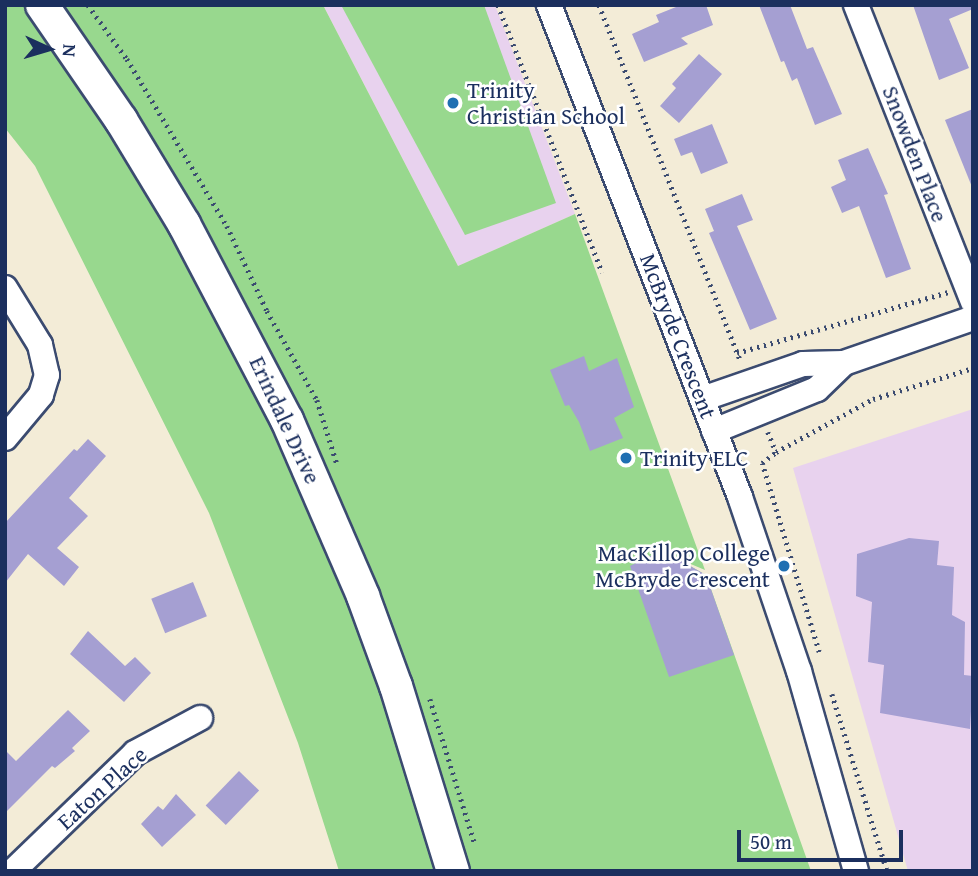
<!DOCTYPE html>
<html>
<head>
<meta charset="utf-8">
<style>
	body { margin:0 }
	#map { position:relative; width:978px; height:876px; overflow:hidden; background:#f3ecd7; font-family:"Gentium Book Plus",serif }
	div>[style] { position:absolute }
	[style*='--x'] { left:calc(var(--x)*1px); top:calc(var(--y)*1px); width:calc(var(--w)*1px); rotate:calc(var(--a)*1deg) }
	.built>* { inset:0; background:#e8d2ee }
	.green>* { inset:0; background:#98d88e }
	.building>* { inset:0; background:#a59fd2; transform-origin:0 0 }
	.path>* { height:4.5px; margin-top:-2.25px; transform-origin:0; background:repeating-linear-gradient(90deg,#3b4b70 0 2px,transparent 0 7px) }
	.roads { filter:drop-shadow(2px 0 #3b4b70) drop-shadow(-2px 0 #3b4b70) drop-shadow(0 2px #3b4b70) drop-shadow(0 -2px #3b4b70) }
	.minor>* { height:24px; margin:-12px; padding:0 12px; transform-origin:12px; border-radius:12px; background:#fff }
	.major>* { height:32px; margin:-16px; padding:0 16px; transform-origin:16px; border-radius:16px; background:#fff }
	.dots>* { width:19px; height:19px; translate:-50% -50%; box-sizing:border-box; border:4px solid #fff; border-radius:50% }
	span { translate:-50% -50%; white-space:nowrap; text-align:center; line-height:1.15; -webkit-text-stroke:5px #fff; paint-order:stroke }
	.poi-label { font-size:23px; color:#1b2f5e }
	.left { translate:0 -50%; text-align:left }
	.right { translate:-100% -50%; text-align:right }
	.street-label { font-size:23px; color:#1b2f5e }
	.frame { position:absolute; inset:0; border:7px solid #1b2f5e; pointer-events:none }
	.north { position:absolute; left:14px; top:14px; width:70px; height:70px; -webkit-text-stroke:5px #fff; paint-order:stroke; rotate:94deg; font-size:19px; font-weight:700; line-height:28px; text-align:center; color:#1b2f5e }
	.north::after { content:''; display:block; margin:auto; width:24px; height:32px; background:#1b2f5e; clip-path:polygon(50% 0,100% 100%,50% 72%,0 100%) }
	.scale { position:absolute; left:737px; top:830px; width:166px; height:32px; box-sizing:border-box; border:4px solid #1b2f5e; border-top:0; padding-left:9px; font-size:21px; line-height:24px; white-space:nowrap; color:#1b2f5e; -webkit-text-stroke:5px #fff; paint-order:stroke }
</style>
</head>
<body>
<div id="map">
	<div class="built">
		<div style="clip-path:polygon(323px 5px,495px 5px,575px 214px,458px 266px)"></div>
		<div style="clip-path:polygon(973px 409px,973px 871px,908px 871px,793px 468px)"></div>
	</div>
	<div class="green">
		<div style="clip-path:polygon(5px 5px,323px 5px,458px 266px,575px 214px,705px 570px,674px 557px,706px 575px,811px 871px,339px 871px,298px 743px,209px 513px,35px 166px,5px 128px)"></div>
		<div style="clip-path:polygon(341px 5px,484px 5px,556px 203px,465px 235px)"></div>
	</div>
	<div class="building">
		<div style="clip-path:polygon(681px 5px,706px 5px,713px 25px,681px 38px,688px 44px,644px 62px,632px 34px,659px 22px,656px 15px)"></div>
		<div style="clip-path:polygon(759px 5px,790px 5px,807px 49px,813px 47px,842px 114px,815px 125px,797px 78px,792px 81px,784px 61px,781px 62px)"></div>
		<div style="clip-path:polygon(913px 5px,973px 5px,973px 9px,949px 19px,969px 68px,939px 80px)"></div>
		<div style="clip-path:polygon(699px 54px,722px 74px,679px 123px,660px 106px,676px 88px,672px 84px)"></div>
		<div style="clip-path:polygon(973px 109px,973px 187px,972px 187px,945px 120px)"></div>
		<div style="clip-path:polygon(712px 124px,728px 163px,701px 174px,692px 152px,681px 156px,674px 139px)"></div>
		<div style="clip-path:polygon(868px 148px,888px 194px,884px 195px,911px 269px,886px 278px,859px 206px,842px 213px,831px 187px,846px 180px,838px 160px)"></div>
		<div style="clip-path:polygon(742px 194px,753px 220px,737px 226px,777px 319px,750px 330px,709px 233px,714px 231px,705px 209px)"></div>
		<div style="clip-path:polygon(584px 356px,589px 371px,617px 358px,634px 407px,614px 418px,623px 438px,590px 451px,579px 422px,569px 405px,565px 406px,550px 370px)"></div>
		<div style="clip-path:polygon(88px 439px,106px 456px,69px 498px,88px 516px,57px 548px,79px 567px,64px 586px,28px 554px,5px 583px,5px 523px,74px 449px,77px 451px)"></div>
		<div style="clip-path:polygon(909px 538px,939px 541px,937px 565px,954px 567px,952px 615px,965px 622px,964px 675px,973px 676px,970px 729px,880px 713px,884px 665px,868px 662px,872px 602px,856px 596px,857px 554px)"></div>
		<div style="clip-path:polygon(662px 550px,706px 575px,734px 655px,669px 677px,630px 566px)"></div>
		<div style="left:193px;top:582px;width:37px;height:45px;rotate:68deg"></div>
		<div style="clip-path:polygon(88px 631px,125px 666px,135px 657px,151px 673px,124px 702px,70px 654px)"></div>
		<div style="clip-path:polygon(68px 710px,90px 731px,72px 748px,75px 751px,55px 768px,52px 766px,5px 813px,5px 750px,16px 761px)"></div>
		<div style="left:239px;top:771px;width:28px;height:48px;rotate:44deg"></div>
		<div style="clip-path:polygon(176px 794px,196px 815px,162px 847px,141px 824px,158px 806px,163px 810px)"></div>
	</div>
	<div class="path">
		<div style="--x:88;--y:5;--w:67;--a:54.2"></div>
		<div style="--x:127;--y:59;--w:195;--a:59.1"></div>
		<div style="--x:227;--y:226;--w:94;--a:64.8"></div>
		<div style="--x:267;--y:311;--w:102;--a:60.7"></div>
		<div style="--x:317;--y:400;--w:67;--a:72.6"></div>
		<div style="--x:498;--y:5;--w:287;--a:68.7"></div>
		<div style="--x:599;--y:5;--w:384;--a:68.3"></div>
		<div style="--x:737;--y:353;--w:220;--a:-16.1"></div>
		<div style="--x:768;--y:432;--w:22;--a:68"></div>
		<div style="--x:819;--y:652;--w:197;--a:-106.8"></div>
		<div style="--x:762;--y:463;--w:18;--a:-38"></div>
		<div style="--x:776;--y:452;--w:111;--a:-28.7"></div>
		<div style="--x:873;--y:399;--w:105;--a:-17.2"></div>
		<div style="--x:832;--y:694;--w:185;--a:72.7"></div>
		<div style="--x:430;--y:699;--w:152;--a:72.8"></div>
	</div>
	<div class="roads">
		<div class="minor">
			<div style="--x:549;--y:5;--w:528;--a:68.78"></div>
			<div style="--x:740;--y:497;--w:184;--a:71.3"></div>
			<div style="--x:799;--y:671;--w:208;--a:74.1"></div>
			<div style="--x:856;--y:5;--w:319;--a:68.5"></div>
			<div style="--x:5;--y:288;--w:67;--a:58.4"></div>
			<div style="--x:40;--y:345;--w:31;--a:77"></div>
			<div style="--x:47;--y:375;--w:21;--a:107"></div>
			<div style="--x:41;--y:395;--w:56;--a:129.9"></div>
			<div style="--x:702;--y:399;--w:107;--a:-19.1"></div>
			<div style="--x:803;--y:364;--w:41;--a:-1.4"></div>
			<div style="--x:844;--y:363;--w:137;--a:-19.2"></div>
			<div style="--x:714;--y:431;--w:111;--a:-22.2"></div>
			<div style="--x:817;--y:389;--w:37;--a:-44"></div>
			<div style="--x:13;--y:871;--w:170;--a:-44"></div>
			<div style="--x:135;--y:753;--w:74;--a:-28.3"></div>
		</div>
		<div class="major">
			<div style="--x:42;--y:5;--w:140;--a:55.5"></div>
			<div style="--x:121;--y:120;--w:122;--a:58.8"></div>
			<div style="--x:184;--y:224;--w:221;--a:62.3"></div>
			<div style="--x:287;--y:420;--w:192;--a:66.6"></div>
			<div style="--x:363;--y:596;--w:96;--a:69.9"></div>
			<div style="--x:396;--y:686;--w:194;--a:72.9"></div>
		</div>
	</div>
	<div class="dots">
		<div style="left:453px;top:103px;background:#1f6fb2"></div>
		<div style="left:626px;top:458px;background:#1f6fb2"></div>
		<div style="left:784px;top:566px;background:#1f6fb2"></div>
	</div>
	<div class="poi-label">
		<span class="left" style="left:467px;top:103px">Trinity<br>Christian School</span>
		<span class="left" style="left:640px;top:458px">Trinity ELC</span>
		<span class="right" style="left:770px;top:566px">MacKillop College<br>McBryde Crescent</span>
	</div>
	<div class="street-label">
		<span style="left:915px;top:154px;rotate:69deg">Snowden Place</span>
		<span style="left:678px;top:336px;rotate:69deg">McBryde Crescent</span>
		<span style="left:285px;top:420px;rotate:65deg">Erindale Drive</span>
		<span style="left:102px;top:788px;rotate:-42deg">Eaton Place</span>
	</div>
	<div class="frame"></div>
	<div class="north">N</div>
	<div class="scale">50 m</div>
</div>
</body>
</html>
